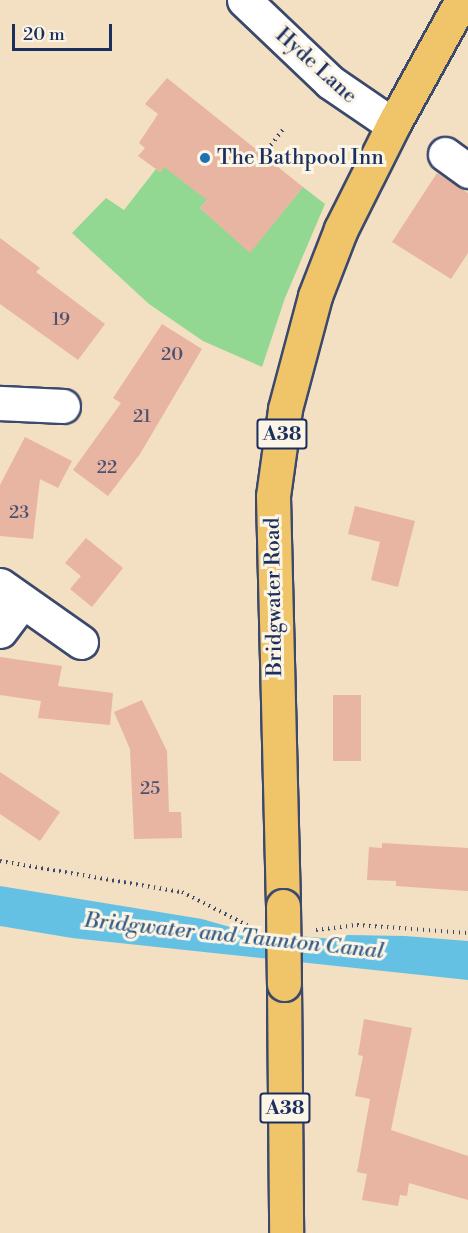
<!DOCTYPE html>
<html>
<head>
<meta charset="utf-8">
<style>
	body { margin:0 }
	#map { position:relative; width:468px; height:1233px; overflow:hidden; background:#f3dfc1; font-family:"Libre Bodoni",serif }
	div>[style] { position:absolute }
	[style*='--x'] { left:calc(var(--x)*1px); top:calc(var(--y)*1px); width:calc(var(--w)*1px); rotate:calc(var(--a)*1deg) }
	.green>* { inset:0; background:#92d892 }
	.water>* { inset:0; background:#65c1e3 }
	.building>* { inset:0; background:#e8b5a3; transform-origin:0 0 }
	.path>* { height:4px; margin-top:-2px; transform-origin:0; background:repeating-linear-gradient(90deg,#3b496d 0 1.5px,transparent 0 6px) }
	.roads { filter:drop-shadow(2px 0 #3b496d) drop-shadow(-2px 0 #3b496d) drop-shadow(0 2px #3b496d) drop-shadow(0 -2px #3b496d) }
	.minor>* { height:33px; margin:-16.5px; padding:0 16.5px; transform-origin:16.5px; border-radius:16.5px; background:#fff }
	.primary>* { height:33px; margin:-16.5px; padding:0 16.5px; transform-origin:16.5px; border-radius:16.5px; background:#f0c469 }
	.bridges { filter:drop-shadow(2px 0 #3b496d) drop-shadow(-2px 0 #3b496d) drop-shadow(0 2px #3b496d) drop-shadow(0 -2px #3b496d) }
	.primary-bridge>* { height:33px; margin:-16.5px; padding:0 16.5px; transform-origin:16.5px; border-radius:16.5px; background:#f0c469 }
	.dots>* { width:16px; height:16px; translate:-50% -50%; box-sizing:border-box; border:3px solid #fcf5e5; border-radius:50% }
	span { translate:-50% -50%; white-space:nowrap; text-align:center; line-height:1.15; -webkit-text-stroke:6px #fcf5e5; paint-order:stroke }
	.number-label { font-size:18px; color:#4e506f }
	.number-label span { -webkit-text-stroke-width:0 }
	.shield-label span { padding:2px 4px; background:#fcf5e5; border:2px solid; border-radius:4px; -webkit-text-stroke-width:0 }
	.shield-label { font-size:20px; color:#1b2f5e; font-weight:700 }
	.street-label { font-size:21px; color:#1b2f5e }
	.poi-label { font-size:21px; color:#1b2f5e }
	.left { translate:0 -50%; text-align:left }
	.water-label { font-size:22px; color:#315b86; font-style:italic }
	.scale { position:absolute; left:12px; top:24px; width:100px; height:27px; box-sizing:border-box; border:3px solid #1b2f5e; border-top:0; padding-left:8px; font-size:18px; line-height:21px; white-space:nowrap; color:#1b2f5e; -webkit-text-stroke:4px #fcf5e5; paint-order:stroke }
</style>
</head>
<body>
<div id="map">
	<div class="green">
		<div style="clip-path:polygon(164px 167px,214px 192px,200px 208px,250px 252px,303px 187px,325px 204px,285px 298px,262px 367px,203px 341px,149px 304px,72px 233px,106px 198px,124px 210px,156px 169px,160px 172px)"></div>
	</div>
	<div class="water">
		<div style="clip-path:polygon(0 886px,202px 919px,244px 931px,333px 939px,348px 935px,405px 936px,468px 941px,468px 980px,72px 938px,0 926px)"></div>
	</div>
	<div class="building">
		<div style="clip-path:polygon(167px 78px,303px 187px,250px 253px,200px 208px,207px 200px,164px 167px,160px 172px,138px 156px,145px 148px,139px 143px,158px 114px,145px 104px)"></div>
		<div style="clip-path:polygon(437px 173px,468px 193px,468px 253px,451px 279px,392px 242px)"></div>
		<div style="clip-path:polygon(0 238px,40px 268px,36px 272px,105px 324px,78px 360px,0 304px)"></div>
		<div style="clip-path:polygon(162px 324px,202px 349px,140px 454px,108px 496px,73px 470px,121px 403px,113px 398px)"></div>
		<div style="clip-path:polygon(25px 437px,72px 461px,58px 488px,40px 479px,33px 539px,0 536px,0 485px)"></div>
		<div style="clip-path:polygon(355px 506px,415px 521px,398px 587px,371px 580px,380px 542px,348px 534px)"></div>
		<div style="clip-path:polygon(86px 538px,123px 568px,92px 607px,70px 589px,81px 576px,65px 563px)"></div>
		<div style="clip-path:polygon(0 657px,62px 666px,58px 686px,113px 693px,110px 725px,38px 718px,41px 701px,0 695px)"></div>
		<div style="left:333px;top:695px;width:28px;height:66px"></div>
		<div style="clip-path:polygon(142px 700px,167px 751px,169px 812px,181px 812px,182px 838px,134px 839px,130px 749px,114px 712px)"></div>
		<div style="clip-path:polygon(0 772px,60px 812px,40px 841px,0 814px)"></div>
		<div style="clip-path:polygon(382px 843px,468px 848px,468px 891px,396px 886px,396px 881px,367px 880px,369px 847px,382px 848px)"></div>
		<div style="clip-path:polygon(364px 1019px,412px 1028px,391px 1130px,468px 1156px,468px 1200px,409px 1183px,407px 1196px,400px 1195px,398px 1206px,362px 1200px,367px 1174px,357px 1172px,370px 1099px,355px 1096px,363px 1056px,358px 1055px)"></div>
	</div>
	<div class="path">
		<div style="--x:267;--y:150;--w:28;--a:-52"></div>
		<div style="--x:0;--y:861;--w:185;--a:9.7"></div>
		<div style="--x:182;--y:892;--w:75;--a:26.9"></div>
		<div style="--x:316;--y:930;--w:41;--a:-7"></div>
		<div style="--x:357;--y:925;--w:111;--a:4.1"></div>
	</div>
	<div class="roads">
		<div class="minor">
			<div style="--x:244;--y:0;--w:119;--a:43.6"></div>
			<div style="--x:330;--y:82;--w:76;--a:34.3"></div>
			<div style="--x:445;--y:154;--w:29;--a:36"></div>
			<div style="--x:0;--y:403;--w:63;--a:2.7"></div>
			<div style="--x:0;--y:585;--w:99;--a:35.1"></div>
			<div style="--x:0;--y:631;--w:35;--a:-53"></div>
		</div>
		<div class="primary">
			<div style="--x:283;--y:906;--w:410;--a:-91.4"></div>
			<div style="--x:273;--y:496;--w:88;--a:-82.1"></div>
			<div style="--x:285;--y:409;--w:117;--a:-75.1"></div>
			<div style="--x:315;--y:296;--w:72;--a:-68.8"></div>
			<div style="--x:341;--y:229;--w:116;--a:-63.4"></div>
			<div style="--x:393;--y:125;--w:143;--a:-61.1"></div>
			<div style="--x:284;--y:984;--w:249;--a:89.5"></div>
		</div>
	</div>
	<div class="bridges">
		<div class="primary-bridge">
			<div style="--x:283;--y:906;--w:78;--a:89.3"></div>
		</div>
	</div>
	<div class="dots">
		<div style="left:205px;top:158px;background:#1f6fb2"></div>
	</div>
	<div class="number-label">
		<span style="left:61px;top:320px">19</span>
		<span style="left:172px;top:355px">20</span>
		<span style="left:142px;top:417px">21</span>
		<span style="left:107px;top:468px">22</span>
		<span style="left:19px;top:513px">23</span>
		<span style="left:150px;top:789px">25</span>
	</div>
	<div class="shield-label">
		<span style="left:282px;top:434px">A38</span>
		<span style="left:285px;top:1108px">A38</span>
	</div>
	<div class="street-label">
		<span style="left:316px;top:66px;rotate:42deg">Hyde Lane</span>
		<span style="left:274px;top:597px;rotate:-91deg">Bridgwater Road</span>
	</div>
	<div class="poi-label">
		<span class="left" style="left:217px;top:158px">The Bathpool Inn</span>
	</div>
	<div class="water-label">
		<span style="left:234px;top:936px;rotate:6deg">Bridgwater and Taunton Canal</span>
	</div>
	<div class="scale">20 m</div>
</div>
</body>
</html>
